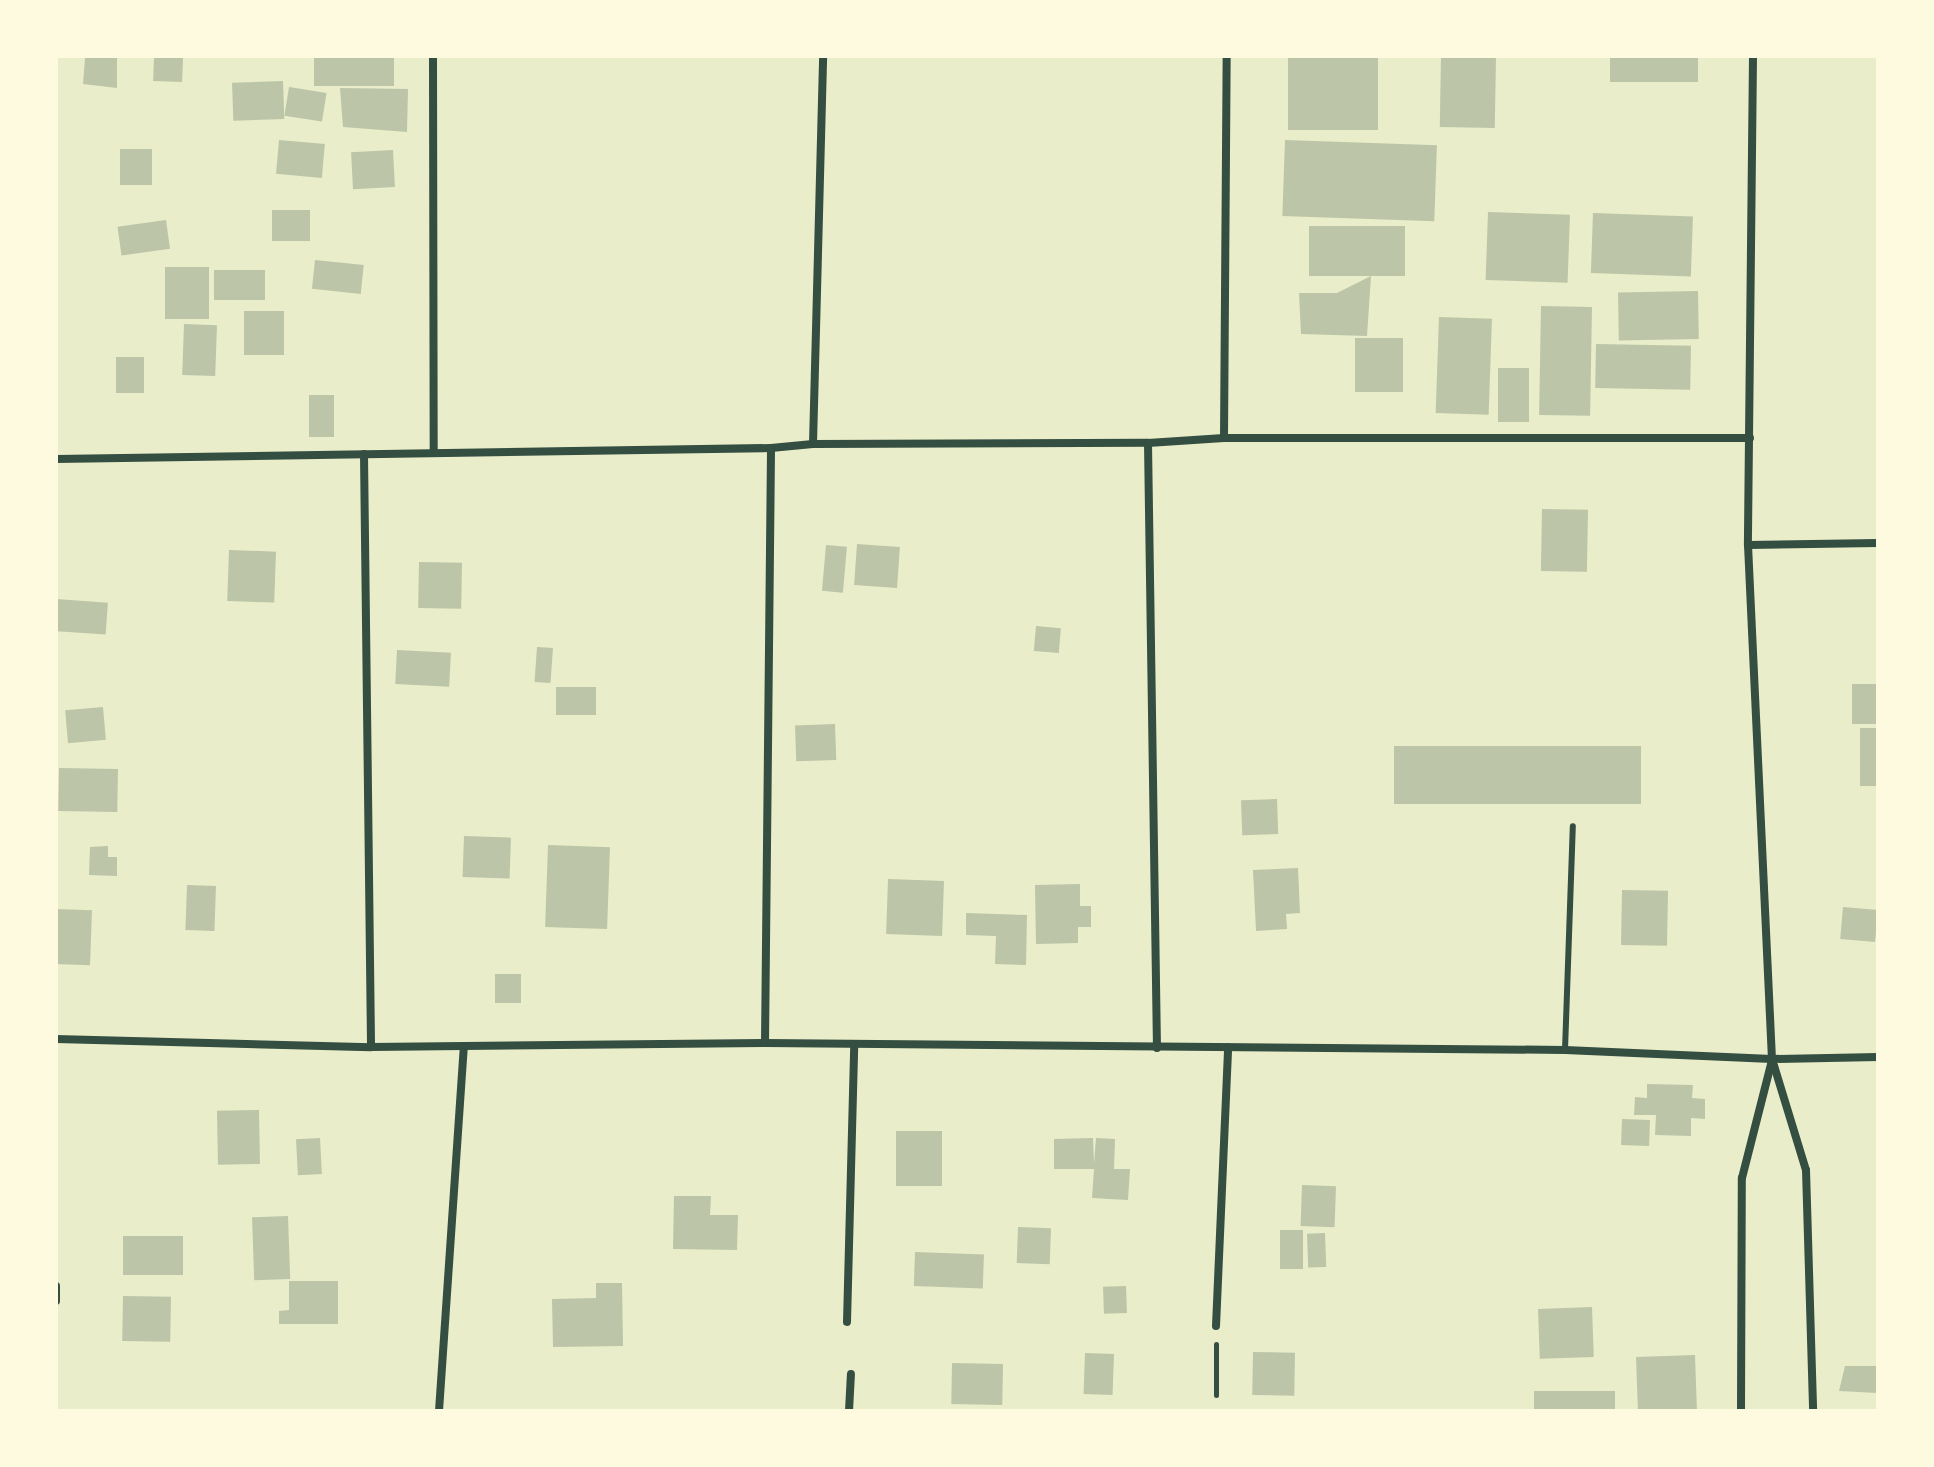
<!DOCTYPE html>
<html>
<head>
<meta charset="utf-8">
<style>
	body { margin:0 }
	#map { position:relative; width:1934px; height:1467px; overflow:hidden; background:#e9edc9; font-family:"DejaVu Sans",sans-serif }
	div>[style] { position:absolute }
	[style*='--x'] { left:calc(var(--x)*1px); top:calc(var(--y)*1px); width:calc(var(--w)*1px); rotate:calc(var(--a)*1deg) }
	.building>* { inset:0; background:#bcc5a7; transform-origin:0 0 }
	.path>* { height:5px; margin:-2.5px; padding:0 2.5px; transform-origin:2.5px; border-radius:2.5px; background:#344e41 }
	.service>* { height:6px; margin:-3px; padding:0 3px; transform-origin:3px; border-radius:3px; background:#344e41 }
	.minor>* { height:8px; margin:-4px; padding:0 4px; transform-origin:4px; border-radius:4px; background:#344e41 }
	span { translate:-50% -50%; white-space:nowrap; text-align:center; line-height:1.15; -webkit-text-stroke:6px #fefae0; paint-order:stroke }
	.frame { position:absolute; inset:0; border:58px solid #fefae0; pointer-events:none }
</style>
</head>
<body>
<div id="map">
	<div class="building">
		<div style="left:314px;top:56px;width:80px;height:30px"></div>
		<div style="left:1288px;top:56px;width:90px;height:74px"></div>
		<div style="left:1441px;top:56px;width:55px;height:71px;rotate:1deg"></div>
		<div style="left:1610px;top:56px;width:88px;height:26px"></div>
		<div style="left:154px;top:57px;width:29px;height:24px;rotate:2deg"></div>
		<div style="clip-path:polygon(85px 58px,117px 58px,117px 88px,83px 84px)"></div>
		<div style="left:283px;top:81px;width:38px;height:51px;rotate:88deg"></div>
		<div style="left:289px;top:87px;width:38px;height:29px;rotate:9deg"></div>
		<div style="clip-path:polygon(340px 88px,408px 89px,407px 132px,343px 127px)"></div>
		<div style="left:279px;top:140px;width:46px;height:34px;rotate:5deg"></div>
		<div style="left:1285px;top:140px;width:152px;height:76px;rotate:2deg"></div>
		<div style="left:120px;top:149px;width:32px;height:36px"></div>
		<div style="left:393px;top:150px;width:37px;height:42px;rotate:87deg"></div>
		<div style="left:272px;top:210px;width:38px;height:31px"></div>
		<div style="left:1488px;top:212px;width:82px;height:68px;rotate:2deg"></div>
		<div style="left:1593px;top:213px;width:100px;height:60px;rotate:2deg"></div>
		<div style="left:166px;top:220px;width:29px;height:49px;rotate:82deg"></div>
		<div style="left:1405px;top:226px;width:50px;height:96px;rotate:90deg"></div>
		<div style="left:315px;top:260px;width:49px;height:29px;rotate:6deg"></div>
		<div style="left:165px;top:267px;width:44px;height:52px"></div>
		<div style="left:265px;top:270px;width:30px;height:51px;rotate:90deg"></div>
		<div style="clip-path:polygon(1371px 276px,1367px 336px,1301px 334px,1299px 293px,1337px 293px)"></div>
		<div style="left:1698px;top:291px;width:48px;height:80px;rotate:89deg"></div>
		<div style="left:1541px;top:306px;width:51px;height:109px;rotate:1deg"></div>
		<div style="left:244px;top:311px;width:40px;height:44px"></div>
		<div style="left:1439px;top:317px;width:53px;height:96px;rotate:2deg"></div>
		<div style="left:184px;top:324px;width:33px;height:51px;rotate:2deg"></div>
		<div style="left:1403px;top:338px;width:54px;height:48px;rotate:90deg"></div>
		<div style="left:1596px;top:344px;width:95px;height:44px;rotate:1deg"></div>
		<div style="left:116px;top:357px;width:28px;height:36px"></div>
		<div style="left:1498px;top:368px;width:31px;height:54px"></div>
		<div style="left:309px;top:395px;width:25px;height:42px"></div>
		<div style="left:1542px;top:509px;width:46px;height:62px;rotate:1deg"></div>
		<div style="left:857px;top:544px;width:43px;height:41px;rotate:4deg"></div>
		<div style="left:826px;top:545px;width:21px;height:46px;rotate:5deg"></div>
		<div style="left:229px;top:550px;width:47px;height:51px;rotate:2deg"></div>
		<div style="left:419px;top:562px;width:43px;height:46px;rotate:1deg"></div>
		<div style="left:56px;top:599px;width:52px;height:32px;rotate:4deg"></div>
		<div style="left:1036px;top:626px;width:25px;height:25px;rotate:5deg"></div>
		<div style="left:537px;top:647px;width:16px;height:35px;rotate:4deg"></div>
		<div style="left:397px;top:650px;width:54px;height:34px;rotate:3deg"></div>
		<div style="left:1878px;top:684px;width:40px;height:26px;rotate:90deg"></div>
		<div style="left:596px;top:687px;width:28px;height:40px;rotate:90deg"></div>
		<div style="left:103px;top:707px;width:33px;height:38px;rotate:85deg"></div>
		<div style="left:835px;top:724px;width:36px;height:40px;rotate:88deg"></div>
		<div style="left:1860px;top:728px;width:18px;height:58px"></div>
		<div style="left:1394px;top:746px;width:247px;height:58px"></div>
		<div style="left:59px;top:768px;width:59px;height:43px;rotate:1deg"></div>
		<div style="left:1277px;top:799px;width:35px;height:36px;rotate:88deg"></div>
		<div style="left:464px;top:836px;width:47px;height:41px;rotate:2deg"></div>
		<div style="left:548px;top:845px;width:62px;height:82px;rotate:2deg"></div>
		<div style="clip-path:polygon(108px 846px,108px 857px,117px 857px,117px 876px,89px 875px,90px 847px)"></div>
		<div style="clip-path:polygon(1298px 868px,1300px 913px,1286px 914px,1287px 929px,1256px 931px,1253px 870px)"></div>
		<div style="left:944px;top:881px;width:55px;height:56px;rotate:92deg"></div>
		<div style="clip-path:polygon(1080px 884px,1080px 906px,1091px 906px,1091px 927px,1078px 927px,1078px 943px,1036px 944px,1035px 885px)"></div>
		<div style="left:187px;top:885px;width:29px;height:45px;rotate:2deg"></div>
		<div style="left:1622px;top:890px;width:46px;height:55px;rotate:1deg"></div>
		<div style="left:1843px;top:907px;width:35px;height:32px;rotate:5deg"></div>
		<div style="left:56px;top:909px;width:36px;height:55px;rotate:2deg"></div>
		<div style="clip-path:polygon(966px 913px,1027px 915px,1026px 965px,995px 964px,996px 936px,966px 935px)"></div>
		<div style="left:521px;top:974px;width:29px;height:26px;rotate:90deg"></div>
		<div style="clip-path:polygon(1647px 1084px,1693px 1085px,1692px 1098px,1705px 1099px,1705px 1119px,1691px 1118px,1691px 1136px,1655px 1135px,1656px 1115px,1634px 1115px,1635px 1097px,1647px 1098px)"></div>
		<div style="left:259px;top:1110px;width:54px;height:42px;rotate:89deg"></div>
		<div style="left:1622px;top:1119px;width:28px;height:26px;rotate:2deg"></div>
		<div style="left:942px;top:1131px;width:55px;height:46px;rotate:90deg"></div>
		<div style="left:320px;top:1138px;width:36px;height:24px;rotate:87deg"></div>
		<div style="clip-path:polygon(1093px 1138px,1094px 1164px,1096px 1138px,1115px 1139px,1114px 1169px,1130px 1169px,1128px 1200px,1092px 1198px,1094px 1169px,1054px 1169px,1054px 1139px)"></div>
		<div style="left:1302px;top:1185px;width:34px;height:41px;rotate:2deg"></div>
		<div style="clip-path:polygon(674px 1196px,711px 1196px,710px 1215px,738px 1215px,737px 1250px,673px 1249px)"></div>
		<div style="left:288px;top:1216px;width:63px;height:36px;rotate:88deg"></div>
		<div style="left:1018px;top:1227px;width:33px;height:36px;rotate:2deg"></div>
		<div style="left:1280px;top:1230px;width:23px;height:39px"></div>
		<div style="left:1325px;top:1233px;width:34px;height:18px;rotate:88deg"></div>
		<div style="left:123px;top:1236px;width:60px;height:39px"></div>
		<div style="left:915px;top:1252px;width:69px;height:34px;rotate:2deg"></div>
		<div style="clip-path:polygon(289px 1281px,338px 1281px,338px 1324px,279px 1324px,279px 1311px,289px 1310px)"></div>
		<div style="clip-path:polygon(596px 1283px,622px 1283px,623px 1346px,553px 1347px,552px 1299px,596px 1298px)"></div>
		<div style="left:1126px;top:1286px;width:27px;height:23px;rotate:88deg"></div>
		<div style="left:123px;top:1296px;width:48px;height:45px;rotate:1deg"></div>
		<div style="left:1592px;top:1307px;width:50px;height:54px;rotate:88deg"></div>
		<div style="left:1253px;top:1352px;width:42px;height:43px;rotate:1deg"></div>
		<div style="left:1085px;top:1353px;width:29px;height:41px;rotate:2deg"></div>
		<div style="left:1695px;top:1355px;width:56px;height:59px;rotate:88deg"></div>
		<div style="left:952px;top:1363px;width:51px;height:41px;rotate:1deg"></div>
		<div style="clip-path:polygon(1845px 1366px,1878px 1366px,1878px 1393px,1839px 1391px)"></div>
		<div style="left:1615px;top:1391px;width:20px;height:81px;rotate:90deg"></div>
	</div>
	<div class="path">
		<div style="--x:1216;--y:1344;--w:51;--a:90"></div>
	</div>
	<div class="service">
		<div style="--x:1565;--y:1050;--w:224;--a:-88"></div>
	</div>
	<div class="minor">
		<div style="--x:433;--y:56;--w:397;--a:89.9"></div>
		<div style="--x:1753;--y:56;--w:489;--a:90.6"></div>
		<div style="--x:1748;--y:545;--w:515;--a:87.33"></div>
		<div style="--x:1772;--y:1059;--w:116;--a:73"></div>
		<div style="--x:1806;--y:1170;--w:241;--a:88.3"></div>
		<div style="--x:1224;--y:438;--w:382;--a:-89.6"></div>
		<div style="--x:1148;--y:443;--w:605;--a:89.15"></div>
		<div style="--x:813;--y:444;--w:388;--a:-88.5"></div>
		<div style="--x:364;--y:454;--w:593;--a:89.32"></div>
		<div style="--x:56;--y:459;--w:715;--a:-0.88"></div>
		<div style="--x:771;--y:448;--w:42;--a:-5.4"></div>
		<div style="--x:813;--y:444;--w:335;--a:-0.2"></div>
		<div style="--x:1148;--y:443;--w:76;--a:-3.8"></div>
		<div style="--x:1224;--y:438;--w:526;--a:0"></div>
		<div style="--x:1748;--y:545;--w:130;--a:-0.9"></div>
		<div style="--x:56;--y:1039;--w:315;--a:1.5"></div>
		<div style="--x:371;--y:1047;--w:394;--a:-0.6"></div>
		<div style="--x:765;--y:1043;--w:800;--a:0.5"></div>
		<div style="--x:1565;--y:1050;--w:207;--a:2.5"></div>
		<div style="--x:1772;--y:1059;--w:106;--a:-1.1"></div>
		<div style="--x:765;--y:1043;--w:595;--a:-89.42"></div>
		<div style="--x:56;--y:1286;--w:15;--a:90"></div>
		<div style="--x:847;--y:1322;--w:276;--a:-88.5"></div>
		<div style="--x:1216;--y:1326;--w:279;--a:-87.5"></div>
		<div style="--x:439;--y:1411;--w:365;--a:-86.1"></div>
		<div style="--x:849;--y:1411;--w:37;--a:-87"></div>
		<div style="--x:1741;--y:1411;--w:233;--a:-89.8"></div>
		<div style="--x:1742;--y:1178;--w:122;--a:-75.7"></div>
	</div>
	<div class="frame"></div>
</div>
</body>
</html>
